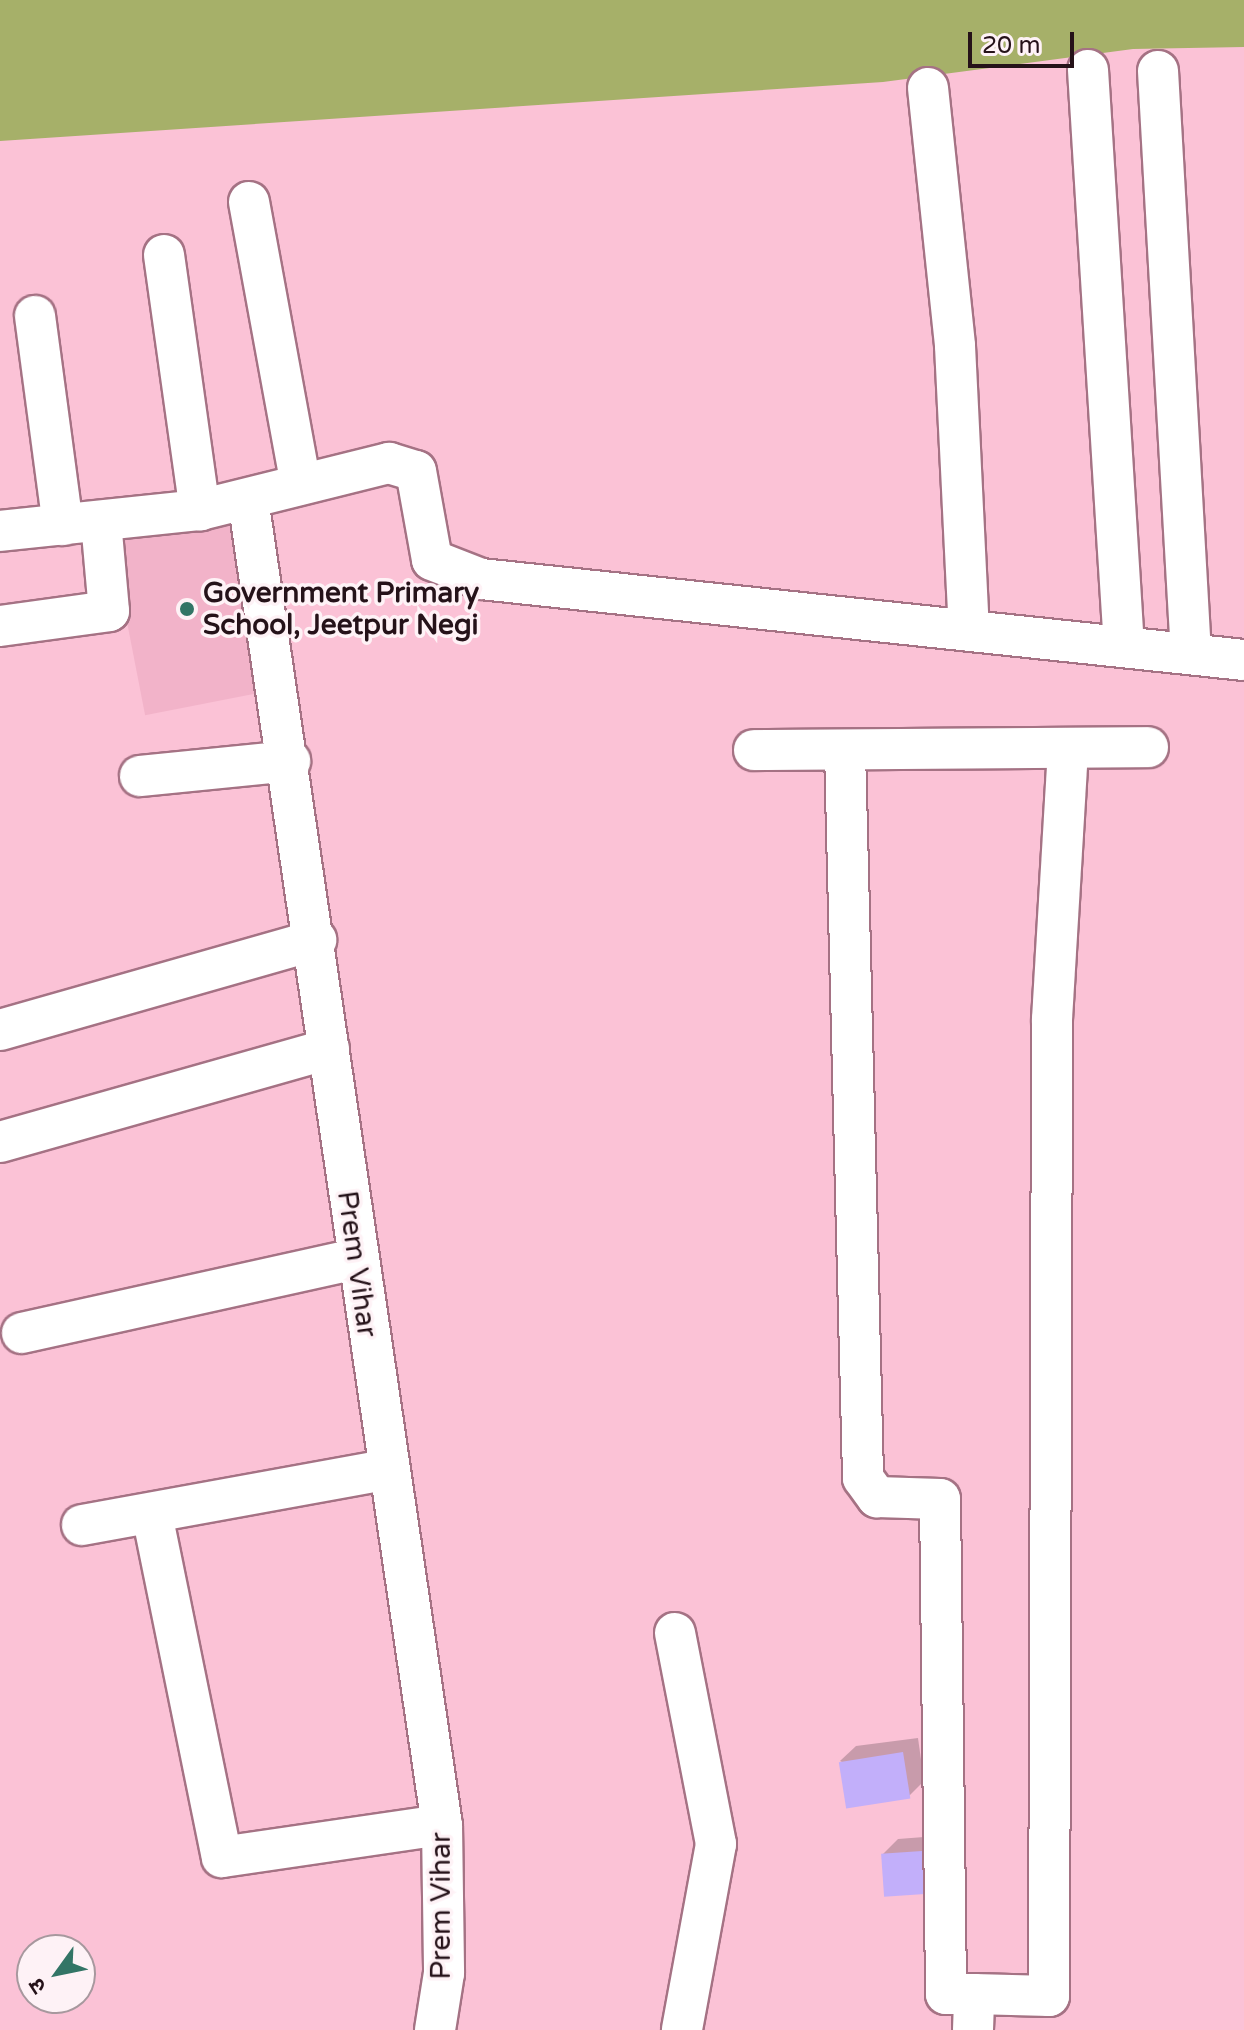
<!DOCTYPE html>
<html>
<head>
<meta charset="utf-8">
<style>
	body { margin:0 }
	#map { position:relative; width:1244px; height:2030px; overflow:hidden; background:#fbc2d6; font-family:"Varela Round","Noto Sans Devanagari",sans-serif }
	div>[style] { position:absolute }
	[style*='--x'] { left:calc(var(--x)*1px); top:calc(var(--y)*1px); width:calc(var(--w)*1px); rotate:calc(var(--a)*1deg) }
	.built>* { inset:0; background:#f2b3c9; transform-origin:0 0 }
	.green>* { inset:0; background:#a6b069 }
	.shadow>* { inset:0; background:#0003 }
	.building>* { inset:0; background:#c2affa; transform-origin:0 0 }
	.roads { filter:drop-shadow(2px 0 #a57284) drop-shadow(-2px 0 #a57284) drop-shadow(0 2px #a57284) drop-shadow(0 -2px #a57284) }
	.minor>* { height:40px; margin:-20px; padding:0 20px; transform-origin:20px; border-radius:20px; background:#fff }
	.dots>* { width:22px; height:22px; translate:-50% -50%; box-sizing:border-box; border:4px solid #fef2f6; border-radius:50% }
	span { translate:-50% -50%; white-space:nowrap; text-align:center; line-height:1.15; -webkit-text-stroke:7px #fef2f6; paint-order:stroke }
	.poi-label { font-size:28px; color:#251219; font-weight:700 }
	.left { translate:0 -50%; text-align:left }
	.street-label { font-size:28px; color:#251219 }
	.north { position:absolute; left:16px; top:1934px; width:80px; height:80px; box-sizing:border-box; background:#fef2f6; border:2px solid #a7989e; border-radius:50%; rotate:237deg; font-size:22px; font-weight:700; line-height:32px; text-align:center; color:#251219 }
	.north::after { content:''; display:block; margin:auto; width:28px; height:36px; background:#337566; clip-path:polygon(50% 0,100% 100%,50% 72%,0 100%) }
	.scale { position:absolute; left:968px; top:32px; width:106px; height:36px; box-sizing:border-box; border:4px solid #251219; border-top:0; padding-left:10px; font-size:24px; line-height:28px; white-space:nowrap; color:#251219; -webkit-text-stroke:6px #fef2f6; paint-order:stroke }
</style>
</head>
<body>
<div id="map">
	<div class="built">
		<div style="left:237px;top:517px;width:177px;height:128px;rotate:79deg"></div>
	</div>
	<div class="green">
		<div style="clip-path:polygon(0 0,1244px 0,1244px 47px,1133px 49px,883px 82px,0 141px)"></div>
	</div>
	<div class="shadow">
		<div style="clip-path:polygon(918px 1738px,924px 1781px,909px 1796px,840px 1761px,856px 1746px)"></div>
		<div style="clip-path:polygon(937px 1836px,925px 1892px,883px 1854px,898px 1839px)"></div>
	</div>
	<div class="building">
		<div style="left:903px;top:1752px;width:47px;height:65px;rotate:81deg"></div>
		<div style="left:922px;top:1851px;width:43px;height:41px;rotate:86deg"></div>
	</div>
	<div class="roads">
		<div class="minor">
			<div style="--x:1088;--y:70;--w:578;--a:86.43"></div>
			<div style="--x:1158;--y:71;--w:584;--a:86.76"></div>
			<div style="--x:928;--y:88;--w:259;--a:84"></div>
			<div style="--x:955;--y:346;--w:285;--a:87.2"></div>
			<div style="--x:249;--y:202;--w:287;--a:79.6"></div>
			<div style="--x:164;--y:255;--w:258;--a:82"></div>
			<div style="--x:35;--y:316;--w:211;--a:82.4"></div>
			<div style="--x:248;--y:499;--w:1340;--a:81.68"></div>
			<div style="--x:442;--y:1825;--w:148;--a:89.2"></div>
			<div style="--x:444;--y:1973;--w:58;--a:99"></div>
			<div style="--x:0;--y:531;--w:201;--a:-6"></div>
			<div style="--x:200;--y:510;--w:195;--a:-14"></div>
			<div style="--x:389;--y:463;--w:28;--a:17"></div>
			<div style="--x:416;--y:471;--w:90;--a:79.8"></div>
			<div style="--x:432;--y:560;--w:53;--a:21.2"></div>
			<div style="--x:481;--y:579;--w:767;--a:6.06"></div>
			<div style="--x:0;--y:626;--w:110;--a:-7.8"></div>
			<div style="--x:109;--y:611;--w:90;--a:-95.1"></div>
			<div style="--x:754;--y:750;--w:394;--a:-0.4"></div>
			<div style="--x:845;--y:750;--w:728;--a:88.58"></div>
			<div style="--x:863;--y:1478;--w:24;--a:54"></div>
			<div style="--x:877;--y:1497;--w:63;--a:1.8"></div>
			<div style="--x:940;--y:1499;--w:495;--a:89.3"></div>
			<div style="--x:946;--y:1994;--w:28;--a:0"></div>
			<div style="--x:140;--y:776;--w:151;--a:-5.7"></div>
			<div style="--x:0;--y:1030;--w:329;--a:-15.9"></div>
			<div style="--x:0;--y:1142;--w:342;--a:-15.8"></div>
			<div style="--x:22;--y:1333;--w:342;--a:-12.5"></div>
			<div style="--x:152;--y:1514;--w:350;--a:78.5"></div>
			<div style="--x:222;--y:1857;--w:222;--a:-8.3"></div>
			<div style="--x:82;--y:1525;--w:308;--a:-10.3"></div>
			<div style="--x:675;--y:1633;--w:215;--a:79"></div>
			<div style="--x:716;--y:1844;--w:189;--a:100.4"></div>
			<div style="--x:973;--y:2030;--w:36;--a:-88"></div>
			<div style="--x:974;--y:1994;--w:75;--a:1.5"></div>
			<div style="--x:1049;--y:1996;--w:977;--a:-89.82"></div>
			<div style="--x:1052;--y:1019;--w:268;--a:-86.6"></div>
		</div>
	</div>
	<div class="dots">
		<div style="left:187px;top:609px;background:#337566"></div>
	</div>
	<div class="poi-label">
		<span class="left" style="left:203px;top:609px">Government Primary<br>School, Jeetpur Negi</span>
	</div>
	<div class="street-label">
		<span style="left:357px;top:1264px;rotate:82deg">Prem Vihar</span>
		<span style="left:441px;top:1906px;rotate:-90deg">Prem Vihar</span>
	</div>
	<div class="north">उ</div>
	<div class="scale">20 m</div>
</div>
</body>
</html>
